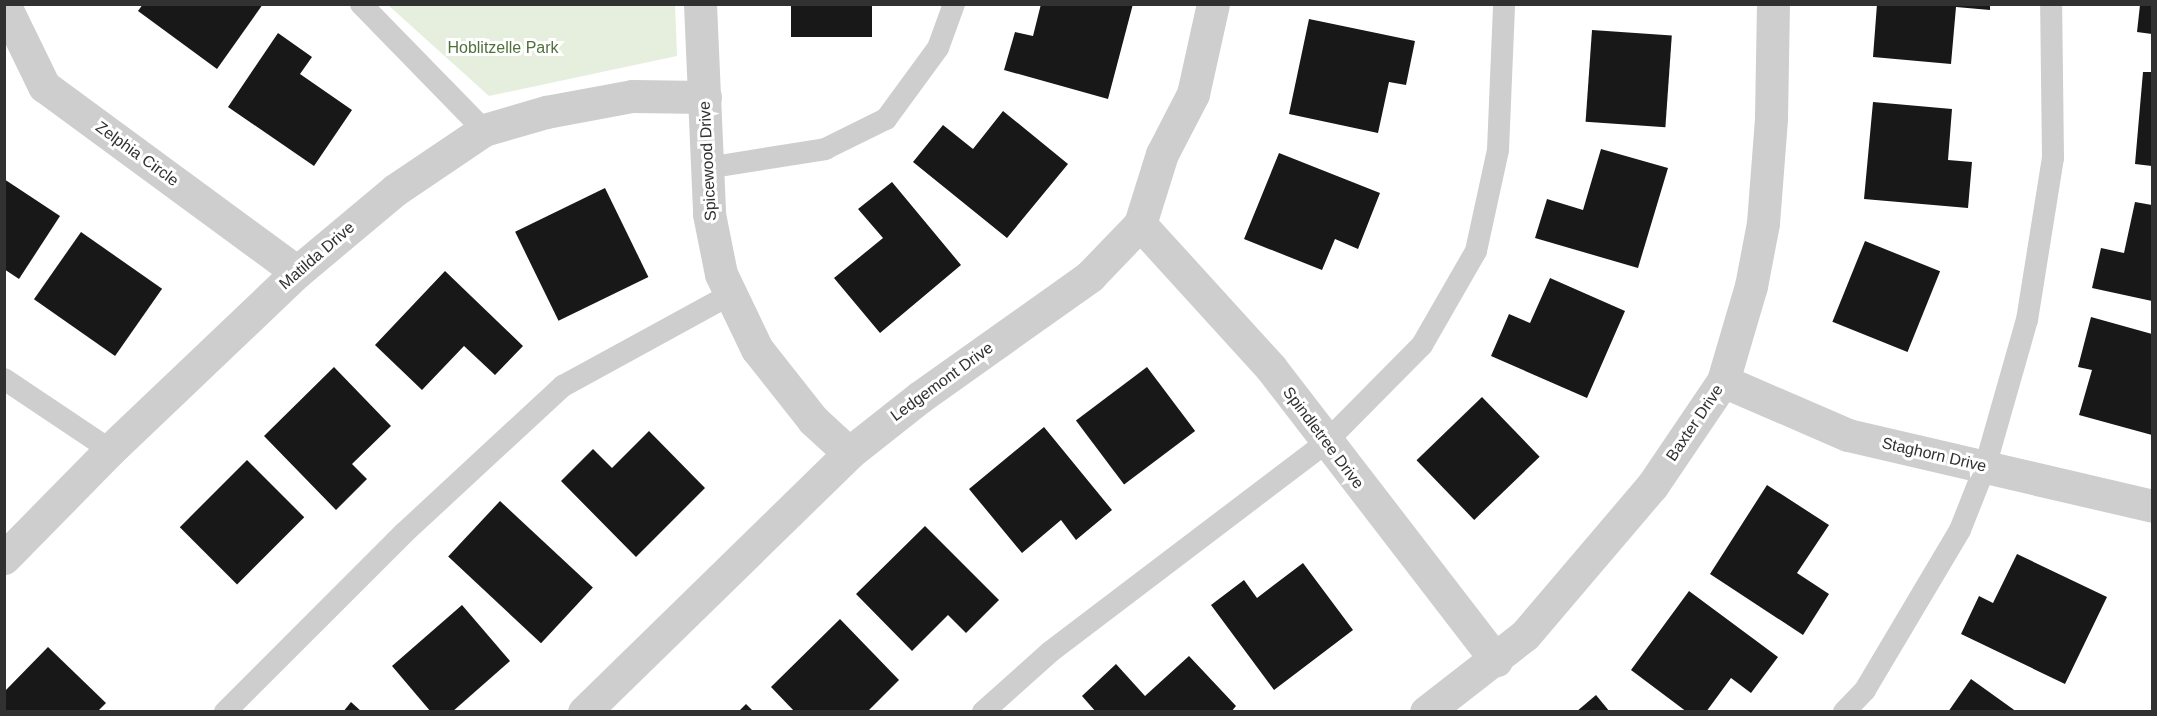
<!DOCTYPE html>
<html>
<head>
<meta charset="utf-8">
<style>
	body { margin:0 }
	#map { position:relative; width:2157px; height:716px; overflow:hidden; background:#fff; font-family:Helvetica,sans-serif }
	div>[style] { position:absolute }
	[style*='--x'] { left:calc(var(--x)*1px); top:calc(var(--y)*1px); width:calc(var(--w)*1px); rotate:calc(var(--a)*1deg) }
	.green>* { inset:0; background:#e6eede }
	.building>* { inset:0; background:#181818; transform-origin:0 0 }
	.service>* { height:22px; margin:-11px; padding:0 11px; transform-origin:11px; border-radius:11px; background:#cecece }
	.minor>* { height:33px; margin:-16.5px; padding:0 16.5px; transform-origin:16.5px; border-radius:16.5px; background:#cecece }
	.tertiary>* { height:33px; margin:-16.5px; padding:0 16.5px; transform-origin:16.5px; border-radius:16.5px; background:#cecece }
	span { translate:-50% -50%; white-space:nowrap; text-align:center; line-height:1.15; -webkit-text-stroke:6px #fff; paint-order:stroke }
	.park-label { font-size:16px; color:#50703b }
	.street-label { font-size:16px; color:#313131 }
	.frame { position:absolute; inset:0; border:6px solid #313131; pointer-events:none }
</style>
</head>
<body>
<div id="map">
	<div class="green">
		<div style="clip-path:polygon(388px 5px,675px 5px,677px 56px,489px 96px)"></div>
	</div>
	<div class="building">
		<div style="clip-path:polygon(143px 4px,263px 4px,217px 69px,138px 11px)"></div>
		<div style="left:791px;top:4px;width:81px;height:33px"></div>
		<div style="clip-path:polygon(1041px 4px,1133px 4px,1108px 99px,1004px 70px,1015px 32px,1033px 36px)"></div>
		<div style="clip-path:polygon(1877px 4px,1990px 4px,1990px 10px,1956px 7px,1951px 64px,1873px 57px)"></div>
		<div style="clip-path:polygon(2140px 5px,2152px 5px,2152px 34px,2137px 32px)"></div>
		<div style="clip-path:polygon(1309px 19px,1415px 41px,1406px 85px,1389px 82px,1378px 133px,1289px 114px)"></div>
		<div style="left:1592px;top:30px;width:80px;height:92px;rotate:4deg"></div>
		<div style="clip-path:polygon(278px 33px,312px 57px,300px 74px,352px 110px,314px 166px,228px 107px)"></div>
		<div style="clip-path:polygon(2143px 72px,2152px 72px,2152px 166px,2135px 164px)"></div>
		<div style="clip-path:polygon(1873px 102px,1952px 109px,1948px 160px,1972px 162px,1968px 208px,1864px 199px)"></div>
		<div style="clip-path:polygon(1003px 111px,1068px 164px,1007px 238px,913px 162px,943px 125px,973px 149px)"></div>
		<div style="clip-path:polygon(1601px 149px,1668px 168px,1638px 268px,1535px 238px,1547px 199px,1583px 210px)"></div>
		<div style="clip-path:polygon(1279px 153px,1380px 193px,1358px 249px,1335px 239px,1322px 270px,1244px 239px)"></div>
		<div style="clip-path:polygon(4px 179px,60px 216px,19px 279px,4px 269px)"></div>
		<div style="clip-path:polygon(892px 182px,961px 265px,880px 333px,834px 278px,883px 238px,858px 209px)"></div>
		<div style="left:605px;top:188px;width:99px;height:100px;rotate:64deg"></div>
		<div style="clip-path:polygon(2135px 202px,2152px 205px,2152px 301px,2092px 288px,2101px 248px,2124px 253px)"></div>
		<div style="left:81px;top:232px;width:99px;height:82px;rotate:35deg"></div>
		<div style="left:1865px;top:241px;width:81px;height:87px;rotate:22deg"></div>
		<div style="clip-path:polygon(445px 271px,523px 346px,495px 375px,464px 346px,422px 390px,375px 345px)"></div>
		<div style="clip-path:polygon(1550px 278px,1625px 311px,1587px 398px,1491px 356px,1509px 314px,1530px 323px)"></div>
		<div style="clip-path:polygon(2091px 317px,2152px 334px,2152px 435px,2079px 415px,2092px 370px,2078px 367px)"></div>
		<div style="clip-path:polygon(334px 367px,391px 426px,352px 464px,367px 479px,336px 510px,264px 436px)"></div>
		<div style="left:1147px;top:367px;width:80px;height:89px;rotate:53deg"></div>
		<div style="left:1482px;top:397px;width:83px;height:91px;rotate:46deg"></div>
		<div style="clip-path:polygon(1044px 427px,1112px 510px,1076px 540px,1061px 520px,1022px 553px,969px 489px)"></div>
		<div style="clip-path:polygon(649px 431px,705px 488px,636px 557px,561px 481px,593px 449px,612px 468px)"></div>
		<div style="left:247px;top:460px;width:81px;height:95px;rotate:45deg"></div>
		<div style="clip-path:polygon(1767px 485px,1829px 525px,1797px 573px,1829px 594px,1803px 635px,1710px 574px)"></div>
		<div style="left:500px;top:501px;width:127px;height:76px;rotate:43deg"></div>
		<div style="clip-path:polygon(925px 526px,999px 600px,966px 633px,948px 615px,912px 651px,856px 594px)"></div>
		<div style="clip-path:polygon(2017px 554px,2107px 597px,2065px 684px,1961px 634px,1979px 596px,1993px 603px)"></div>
		<div style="clip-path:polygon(1303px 563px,1353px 630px,1274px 690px,1211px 605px,1244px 580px,1257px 598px)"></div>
		<div style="clip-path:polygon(1689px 591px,1778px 657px,1751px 693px,1731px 678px,1706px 712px,1687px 712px,1631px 670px)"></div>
		<div style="clip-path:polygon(462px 605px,510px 661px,452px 712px,431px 712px,392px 666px)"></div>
		<div style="clip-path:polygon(840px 619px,899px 680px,867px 712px,795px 712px,771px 687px)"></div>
		<div style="clip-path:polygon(48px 647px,106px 703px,97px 712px,4px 712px,4px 692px)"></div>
		<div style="clip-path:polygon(1189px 656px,1236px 706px,1231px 712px,1096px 712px,1082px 696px,1116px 664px,1145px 696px)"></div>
		<div style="clip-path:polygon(1971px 679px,2017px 712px,1948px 712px)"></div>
		<div style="clip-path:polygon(1596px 695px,1610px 712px,1576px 712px)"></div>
		<div style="clip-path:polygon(351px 702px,362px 712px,343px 712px)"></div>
		<div style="clip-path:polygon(746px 704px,754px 712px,738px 712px)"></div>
	</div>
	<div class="service">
		<div style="--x:361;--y:4;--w:176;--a:45.7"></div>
		<div style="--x:707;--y:168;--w:120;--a:-9.1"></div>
		<div style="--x:825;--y:149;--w:68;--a:-26.2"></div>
		<div style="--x:886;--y:119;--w:88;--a:-53.8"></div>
		<div style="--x:938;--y:48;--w:47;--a:-70"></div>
		<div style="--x:4;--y:379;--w:128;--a:33.8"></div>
		<div style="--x:225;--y:712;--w:253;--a:-45"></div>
		<div style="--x:404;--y:533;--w:217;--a:-42.8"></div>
		<div style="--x:563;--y:386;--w:192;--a:-28.7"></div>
		<div style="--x:983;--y:712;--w:90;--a:-41.8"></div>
		<div style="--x:1050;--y:652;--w:345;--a:-37.2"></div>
		<div style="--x:1325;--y:443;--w:138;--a:-45.3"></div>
		<div style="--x:1422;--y:345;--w:108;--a:-60.1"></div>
		<div style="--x:1476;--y:251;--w:103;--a:-77.7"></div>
		<div style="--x:1498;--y:150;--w:146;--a:-87.6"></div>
		<div style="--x:1844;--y:712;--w:30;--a:-46"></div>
		<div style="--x:1865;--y:690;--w:186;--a:-59.3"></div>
		<div style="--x:1960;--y:530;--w:68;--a:-68.4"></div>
		<div style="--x:1985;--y:467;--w:153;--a:-74.1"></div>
		<div style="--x:2027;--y:320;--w:164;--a:-80.9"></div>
		<div style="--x:2053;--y:158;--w:154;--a:-90.7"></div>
	</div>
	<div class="minor">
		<div style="--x:700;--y:4;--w:210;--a:87.5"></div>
		<div style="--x:709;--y:214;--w:61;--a:78.7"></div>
		<div style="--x:721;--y:274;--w:83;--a:64.4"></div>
		<div style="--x:757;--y:349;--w:90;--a:51.7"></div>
		<div style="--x:813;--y:420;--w:49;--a:42.5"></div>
		<div style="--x:7;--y:10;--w:85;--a:64"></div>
		<div style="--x:44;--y:86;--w:314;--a:36.3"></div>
		<div style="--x:1140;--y:224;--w:195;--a:47.7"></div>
		<div style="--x:1271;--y:368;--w:369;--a:52.4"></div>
		<div style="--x:1723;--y:381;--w:136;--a:23.4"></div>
		<div style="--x:1848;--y:435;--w:312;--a:13.1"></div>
		<div style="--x:4;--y:558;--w:151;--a:-45.5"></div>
		<div style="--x:110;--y:450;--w:258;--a:-43.6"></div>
		<div style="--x:297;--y:272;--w:128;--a:-39.9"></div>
		<div style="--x:395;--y:190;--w:107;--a:-34"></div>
		<div style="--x:484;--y:130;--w:65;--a:-16.2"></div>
		<div style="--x:546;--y:112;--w:87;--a:-10.5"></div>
		<div style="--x:632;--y:96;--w:73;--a:0.8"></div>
		<div style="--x:584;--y:712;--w:371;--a:-44.3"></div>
		<div style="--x:849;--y:453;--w:90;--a:-38.3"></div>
		<div style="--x:920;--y:397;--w:209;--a:-35.4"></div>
		<div style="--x:1090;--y:276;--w:72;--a:-46.1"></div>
		<div style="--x:1140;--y:224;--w:73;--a:-72.6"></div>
		<div style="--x:1162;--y:154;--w:68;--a:-62.7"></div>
		<div style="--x:1193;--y:94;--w:92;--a:-77.5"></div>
	</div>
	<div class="tertiary">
		<div style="--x:1426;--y:712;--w:125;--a:-37.9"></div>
		<div style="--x:1525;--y:635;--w:196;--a:-49.6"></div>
		<div style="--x:1652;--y:486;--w:127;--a:-55.9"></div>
		<div style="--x:1723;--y:381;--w:99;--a:-73.6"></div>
		<div style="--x:1751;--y:286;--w:64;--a:-79.2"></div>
		<div style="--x:1763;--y:223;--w:105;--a:-85.6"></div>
		<div style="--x:1771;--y:118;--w:114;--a:-89"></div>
	</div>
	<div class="park-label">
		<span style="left:503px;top:48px">Hoblitzelle Park</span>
	</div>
	<div class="street-label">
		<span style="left:137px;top:154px;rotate:36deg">Zelphia Circle</span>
		<span style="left:708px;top:161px;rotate:-93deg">Spicewood Drive</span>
		<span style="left:317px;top:256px;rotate:-41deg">Matilda Drive</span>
		<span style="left:942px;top:382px;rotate:-36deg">Ledgemont Drive</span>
		<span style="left:1695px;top:423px;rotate:-56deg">Baxter Drive</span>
		<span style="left:1323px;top:438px;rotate:53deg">Spindletree Drive</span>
		<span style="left:1934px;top:455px;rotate:13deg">Staghorn Drive</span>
	</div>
	<div class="frame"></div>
</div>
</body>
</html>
